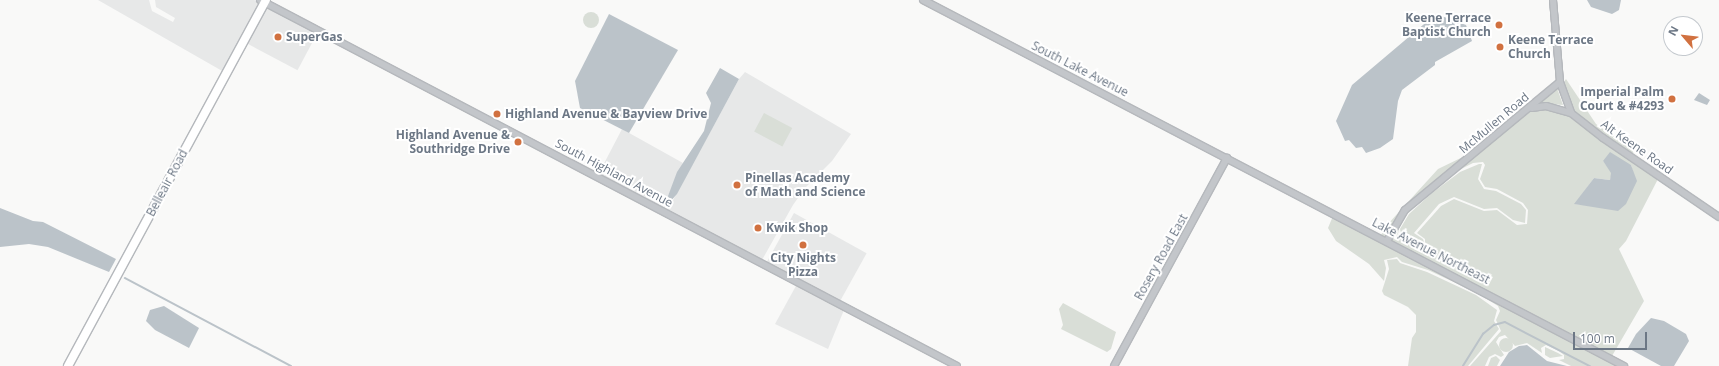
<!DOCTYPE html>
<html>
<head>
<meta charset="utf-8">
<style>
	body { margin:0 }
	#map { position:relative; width:1719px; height:366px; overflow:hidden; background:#f9f9f8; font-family:"Open Sans",sans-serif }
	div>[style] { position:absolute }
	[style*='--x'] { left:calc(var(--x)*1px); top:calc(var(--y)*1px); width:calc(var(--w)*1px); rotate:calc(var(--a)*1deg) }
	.built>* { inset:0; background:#e7e8e8; transform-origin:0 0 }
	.green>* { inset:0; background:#d9ded7; transform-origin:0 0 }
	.round { border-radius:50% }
	.water>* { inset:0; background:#bbc3c9 }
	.stream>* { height:1.5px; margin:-0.75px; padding:0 0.75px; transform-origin:0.75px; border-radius:0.75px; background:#bbc3c9 }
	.roads { filter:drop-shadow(1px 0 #b5b8bc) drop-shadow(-1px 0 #b5b8bc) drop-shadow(0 1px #b5b8bc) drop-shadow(0 -1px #b5b8bc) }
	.minor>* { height:6px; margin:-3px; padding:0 3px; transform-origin:3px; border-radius:3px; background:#c3c6ca }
	.major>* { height:8px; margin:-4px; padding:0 4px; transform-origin:4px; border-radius:4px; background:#fff }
	.dots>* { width:11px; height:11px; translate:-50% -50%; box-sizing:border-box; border:2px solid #fff; border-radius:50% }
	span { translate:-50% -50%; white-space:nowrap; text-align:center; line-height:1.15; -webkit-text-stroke:4px #fff; paint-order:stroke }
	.poi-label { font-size:12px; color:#6c7785; font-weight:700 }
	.right { translate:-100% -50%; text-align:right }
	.left { translate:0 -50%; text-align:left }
	.street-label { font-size:12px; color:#6c7785 }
	.north { position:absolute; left:1663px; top:16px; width:40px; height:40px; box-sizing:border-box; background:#fff; border:1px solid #c4c9ce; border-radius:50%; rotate:298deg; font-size:11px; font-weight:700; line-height:16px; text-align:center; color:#6c7785 }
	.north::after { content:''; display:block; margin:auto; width:14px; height:18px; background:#d17140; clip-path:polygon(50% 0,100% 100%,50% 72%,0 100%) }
	.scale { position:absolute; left:1573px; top:332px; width:74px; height:18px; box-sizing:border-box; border:2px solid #6c7785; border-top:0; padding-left:5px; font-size:12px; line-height:14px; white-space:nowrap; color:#6c7785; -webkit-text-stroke:3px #fff; paint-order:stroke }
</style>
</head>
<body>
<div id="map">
	<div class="built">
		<div style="clip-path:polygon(98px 0,149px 0,152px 11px,173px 22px,175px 18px,156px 7px,155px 0,254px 0,261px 3px,224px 72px)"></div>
		<div style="left:266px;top:6px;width:58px;height:42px;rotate:28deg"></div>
		<div style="clip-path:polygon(745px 72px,851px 134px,832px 161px,805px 188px,793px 205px,762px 260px,598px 175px,622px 129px,683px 163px,668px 196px,669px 203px,672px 202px,739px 79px)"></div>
		<div style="left:794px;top:213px;width:83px;height:56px;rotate:29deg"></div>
		<div style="clip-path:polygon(797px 284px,844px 310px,828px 349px,775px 324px)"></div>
	</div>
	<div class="green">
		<div class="round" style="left:583px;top:12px;width:16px;height:16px"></div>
		<div style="clip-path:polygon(1566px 79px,1596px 124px,1634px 151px,1632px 155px,1573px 111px,1563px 83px)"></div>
		<div style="clip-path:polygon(1557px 88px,1563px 105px,1539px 103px)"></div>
		<div style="clip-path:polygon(evenodd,1547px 108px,1569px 115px,1658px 179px,1626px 241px,1619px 249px,1644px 301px,1612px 356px,1630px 366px,1390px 240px,1404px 216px,1407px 212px,1413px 207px,1400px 223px,1398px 234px,1416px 247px,1425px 247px,1425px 239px,1417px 233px,1441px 206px,1454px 199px,1484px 211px,1497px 210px,1517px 225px,1527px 224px,1528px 210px,1523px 203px,1497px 189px,1485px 187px,1480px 179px,1485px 165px,1483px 162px,1473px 163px,1459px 170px,1530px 111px,1547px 108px,1603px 161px,1631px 165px,1633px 172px,1586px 205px,1575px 204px,1594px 178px,1610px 180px,1612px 173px,1603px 161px)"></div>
		<div style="left:764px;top:113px;width:32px;height:21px;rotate:28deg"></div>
		<div style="clip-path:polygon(1473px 152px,1403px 208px,1385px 237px,1381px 235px,1388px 224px,1438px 169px)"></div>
		<div style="clip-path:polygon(1479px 164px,1482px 164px,1478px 179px,1484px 189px,1496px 191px,1521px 204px,1526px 210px,1525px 223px,1513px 220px,1497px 208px,1484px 209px,1454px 197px,1439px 204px,1414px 233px,1423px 239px,1425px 245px,1418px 245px,1401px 234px,1400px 229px,1409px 214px,1432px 193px,1460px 172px)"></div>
		<div style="clip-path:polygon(1333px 216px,1619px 366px,1571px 366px,1559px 360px,1564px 359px,1564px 355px,1559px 351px,1546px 345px,1541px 348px,1542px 353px,1527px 343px,1515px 346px,1505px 335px,1499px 337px,1496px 342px,1504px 355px,1501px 357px,1495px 354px,1489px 357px,1485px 366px,1470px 366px,1501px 331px,1496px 320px,1500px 311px,1498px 306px,1477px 293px,1428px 270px,1402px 262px,1397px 257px,1384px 260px,1386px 268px,1384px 281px,1369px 264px,1336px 241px,1328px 228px)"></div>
		<div style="clip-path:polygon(1397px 259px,1400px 263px,1427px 272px,1476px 295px,1497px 310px,1494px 321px,1499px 329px,1468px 366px,1408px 366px,1412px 338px,1416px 332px,1416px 315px,1408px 307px,1384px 295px,1382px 291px,1389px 269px,1387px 260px)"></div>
		<div style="clip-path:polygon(1063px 303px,1116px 332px,1111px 349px,1107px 352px,1061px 329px,1063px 325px,1059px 309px)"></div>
		<div class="round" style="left:1499px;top:338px;width:14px;height:14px"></div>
		<div style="clip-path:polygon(1545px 347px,1558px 353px,1563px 356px,1550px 358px,1545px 355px)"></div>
		<div style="clip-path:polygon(1496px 356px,1500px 360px,1497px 366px,1488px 366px,1491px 358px)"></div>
	</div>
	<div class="water">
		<div style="clip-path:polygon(1587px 0,1621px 0,1619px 10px,1612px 14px,1591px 7px)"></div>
		<div style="clip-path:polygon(609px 14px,678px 50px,629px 133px,580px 108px,575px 81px)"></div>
		<div style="clip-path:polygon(1436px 14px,1466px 25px,1472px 41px,1435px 62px,1435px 65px,1402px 90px,1398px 101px,1393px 139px,1380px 148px,1366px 153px,1362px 147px,1356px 148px,1349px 140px,1345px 141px,1336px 121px,1352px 85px)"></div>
		<div style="clip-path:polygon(720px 68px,739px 79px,677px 194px,669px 203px,668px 196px,677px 172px,704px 131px,711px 103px,706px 93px)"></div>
		<div style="clip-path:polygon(1699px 93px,1710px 100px,1707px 105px,1694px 100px)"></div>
		<div style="clip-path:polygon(1610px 152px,1631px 165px,1637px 181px,1626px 204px,1618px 211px,1574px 204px,1594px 178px,1610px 180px,1611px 173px,1603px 161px)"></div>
		<div style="clip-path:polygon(0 208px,33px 221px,43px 222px,116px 259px,109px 272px,48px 247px,29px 244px,0 247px)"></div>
		<div style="clip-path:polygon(164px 306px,199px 328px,189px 348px,155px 330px,146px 321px,150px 310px)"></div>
		<div style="clip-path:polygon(1651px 318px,1664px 321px,1686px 334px,1689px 341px,1674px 366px,1661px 366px,1628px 348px,1636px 334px)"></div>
		<div style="clip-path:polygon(1527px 345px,1547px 361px,1567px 366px,1500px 366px,1509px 352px,1519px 346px)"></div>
	</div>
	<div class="stream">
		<div style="--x:125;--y:278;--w:188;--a:27.9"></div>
		<div style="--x:1463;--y:366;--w:38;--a:-58"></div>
		<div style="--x:1483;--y:334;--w:14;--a:-39"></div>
		<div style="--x:1494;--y:325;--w:11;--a:-15"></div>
		<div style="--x:1505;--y:322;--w:96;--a:27.4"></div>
	</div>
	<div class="roads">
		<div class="minor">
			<div style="--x:260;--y:0;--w:787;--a:27.7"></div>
			<div style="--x:923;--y:0;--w:791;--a:27.57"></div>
			<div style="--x:1553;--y:0;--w:82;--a:85.1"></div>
			<div style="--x:1560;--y:82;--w:33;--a:70"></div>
			<div style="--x:1571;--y:113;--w:41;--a:38"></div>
			<div style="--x:1603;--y:138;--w:140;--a:34.3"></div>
			<div style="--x:1532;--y:108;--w:14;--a:-8"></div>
			<div style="--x:1546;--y:106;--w:26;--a:16"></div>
			<div style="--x:1387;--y:241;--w:36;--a:-60"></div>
			<div style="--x:1405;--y:210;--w:201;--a:-39.6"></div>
			<div style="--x:1114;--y:366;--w:237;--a:-61.5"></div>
		</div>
		<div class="major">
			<div style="--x:68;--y:366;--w:416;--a:-61.6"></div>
		</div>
	</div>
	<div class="dots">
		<div style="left:1499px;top:25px;background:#d17140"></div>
		<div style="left:278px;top:37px;background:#d17140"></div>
		<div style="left:1500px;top:47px;background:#d17140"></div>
		<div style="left:1672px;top:99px;background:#d17140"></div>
		<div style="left:497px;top:114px;background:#d17140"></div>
		<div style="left:518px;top:142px;background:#d17140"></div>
		<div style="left:737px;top:185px;background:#d17140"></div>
		<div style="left:758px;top:228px;background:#d17140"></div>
		<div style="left:803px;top:245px;background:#d17140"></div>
	</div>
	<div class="poi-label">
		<span class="right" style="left:1491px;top:25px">Keene Terrace<br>Baptist Church</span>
		<span class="left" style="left:286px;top:37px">SuperGas</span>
		<span class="left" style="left:1508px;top:47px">Keene Terrace<br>Church</span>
		<span class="right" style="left:1664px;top:99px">Imperial Palm<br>Court &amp; #4293</span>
		<span class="left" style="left:505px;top:114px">Highland Avenue &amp; Bayview Drive</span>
		<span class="right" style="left:510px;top:142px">Highland Avenue &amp;<br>Southridge Drive</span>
		<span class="left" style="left:745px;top:185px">Pinellas Academy<br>of Math and Science</span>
		<span class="left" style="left:766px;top:228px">Kwik Shop</span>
		<span style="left:803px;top:265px">City Nights<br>Pizza</span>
	</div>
	<div class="street-label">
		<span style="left:1080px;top:69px;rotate:27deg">South Lake Avenue</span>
		<span style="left:1494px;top:123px;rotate:-40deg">McMullen Road</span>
		<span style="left:1637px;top:147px;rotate:35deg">Alt Keene Road</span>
		<span style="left:614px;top:173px;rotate:28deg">South Highland Avenue</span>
		<span style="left:167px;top:183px;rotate:-62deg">Belleair Road</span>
		<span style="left:1431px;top:251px;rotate:27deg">Lake Avenue Northeast</span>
		<span style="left:1161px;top:257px;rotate:-61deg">Rosery Road East</span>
	</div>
	<div class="north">N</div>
	<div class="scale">100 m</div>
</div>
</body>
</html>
